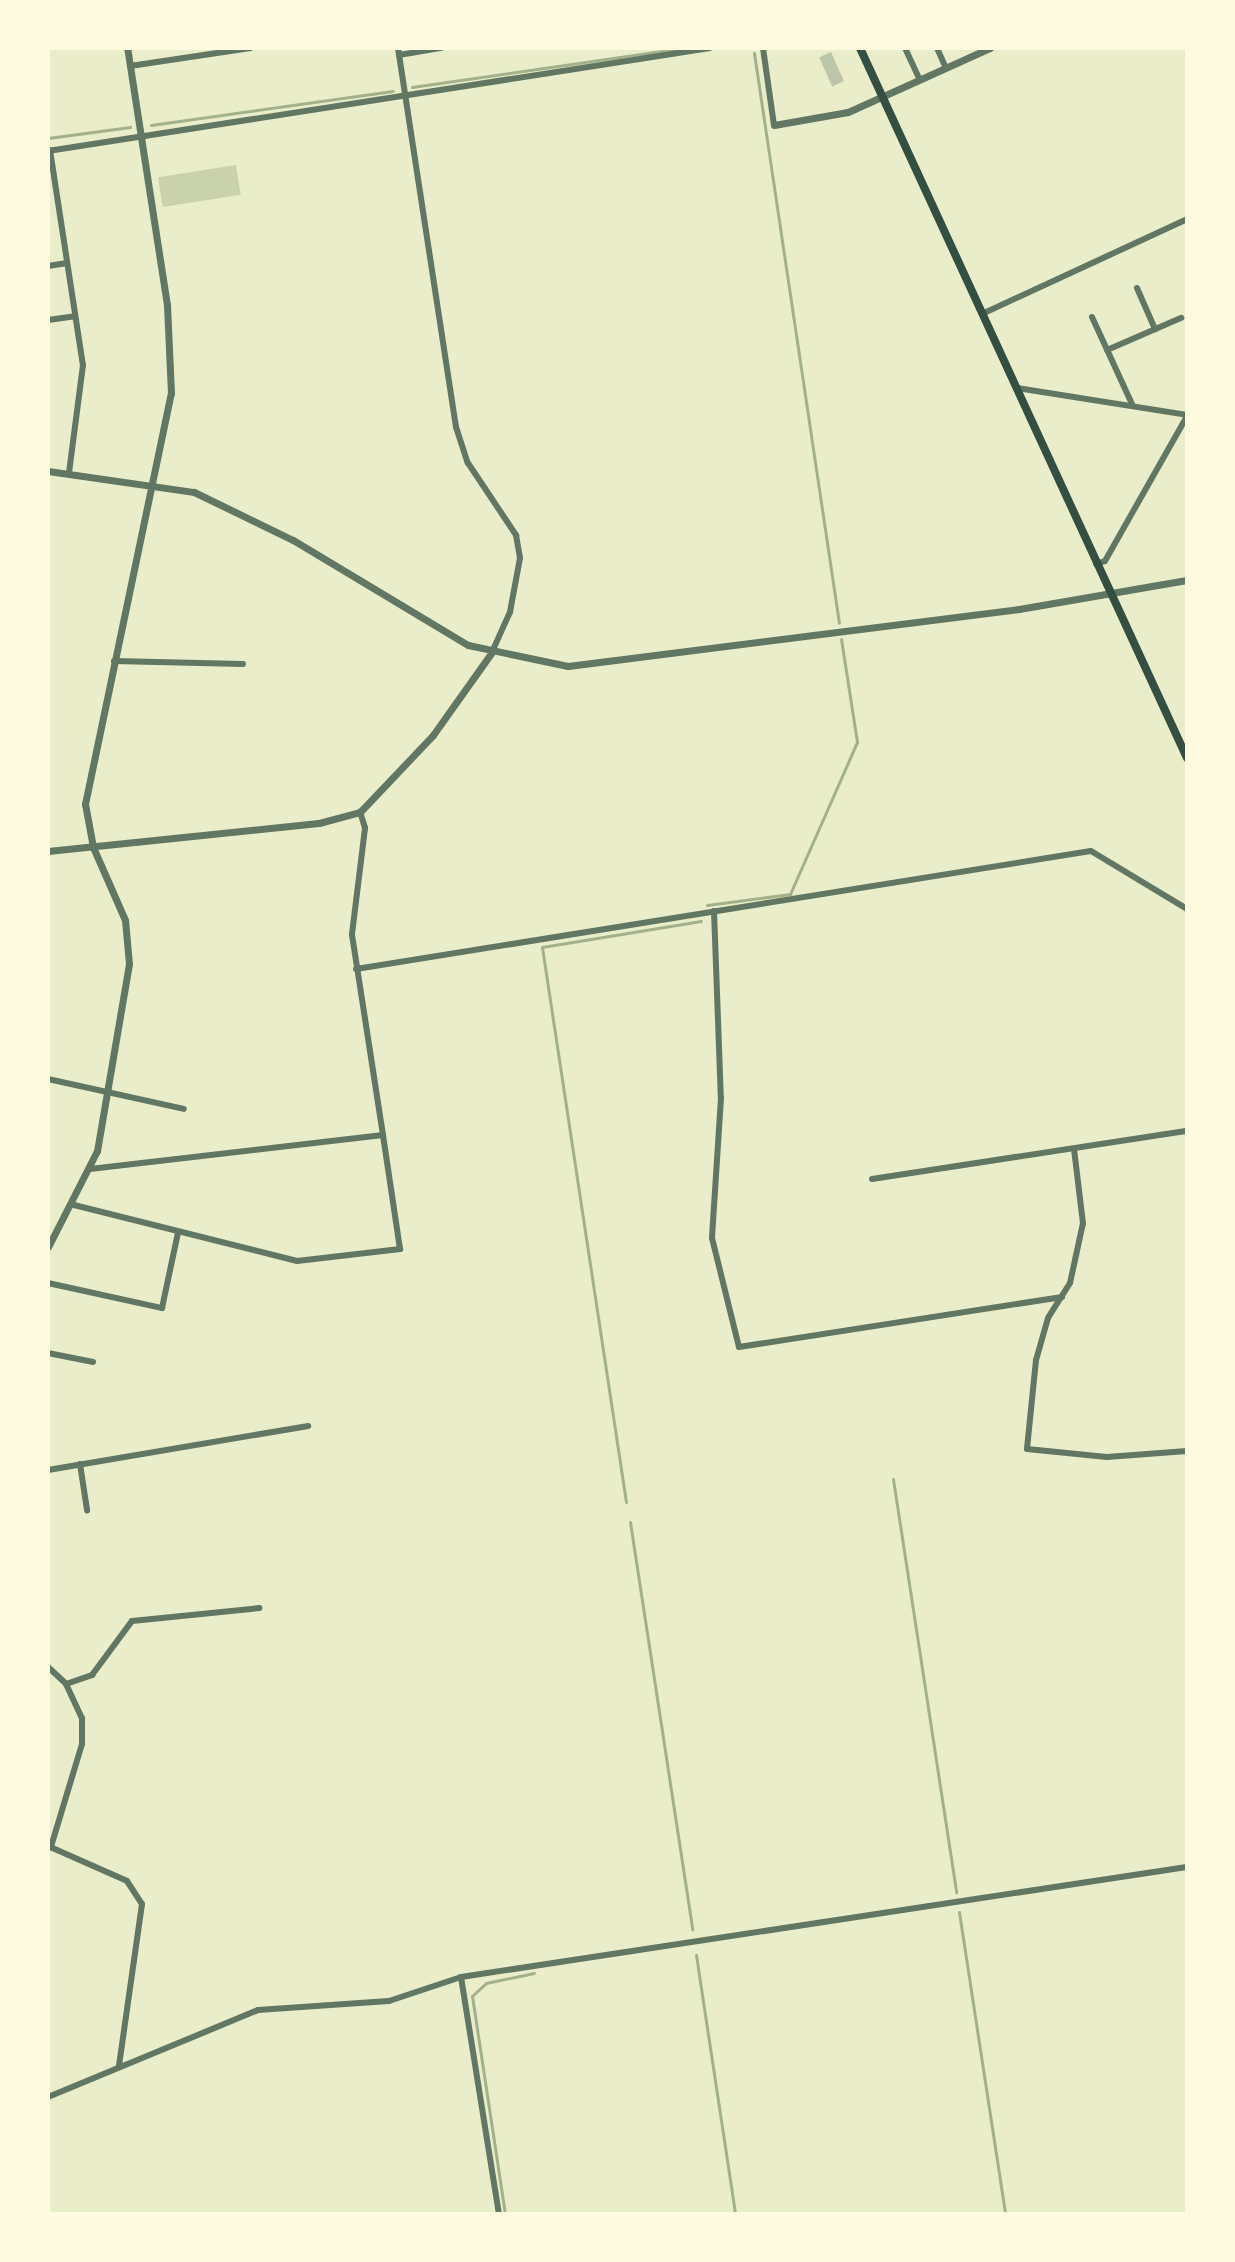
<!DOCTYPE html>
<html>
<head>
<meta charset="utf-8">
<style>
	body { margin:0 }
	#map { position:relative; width:1235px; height:2262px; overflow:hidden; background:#e9edc9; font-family:Jost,sans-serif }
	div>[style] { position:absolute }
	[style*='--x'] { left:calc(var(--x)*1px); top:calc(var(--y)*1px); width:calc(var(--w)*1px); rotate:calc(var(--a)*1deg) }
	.green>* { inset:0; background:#cad2ad; transform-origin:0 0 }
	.stream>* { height:3px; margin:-1.5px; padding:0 1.5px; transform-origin:1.5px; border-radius:1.5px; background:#a3b18a }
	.building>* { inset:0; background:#bcc5a7; transform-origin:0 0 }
	.minor>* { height:6px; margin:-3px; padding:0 3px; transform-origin:3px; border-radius:3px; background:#617663 }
	.tertiary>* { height:7px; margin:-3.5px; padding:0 3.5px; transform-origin:3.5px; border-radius:3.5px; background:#617663 }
	.secondary>* { height:8px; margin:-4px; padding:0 4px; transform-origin:4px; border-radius:4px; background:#344e41 }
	span { translate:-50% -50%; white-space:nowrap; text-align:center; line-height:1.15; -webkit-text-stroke:8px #fefae0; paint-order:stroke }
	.frame { position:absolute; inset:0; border:50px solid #fefae0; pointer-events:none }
</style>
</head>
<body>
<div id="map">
	<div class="green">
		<div style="left:236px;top:165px;width:30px;height:79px;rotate:81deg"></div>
	</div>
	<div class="stream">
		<div style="--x:754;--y:53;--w:576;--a:81.52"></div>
		<div style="--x:412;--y:87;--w:275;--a:-8.2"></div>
		<div style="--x:151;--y:125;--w:244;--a:-8"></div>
		<div style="--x:48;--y:138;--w:83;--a:-7.6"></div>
		<div style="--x:707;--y:905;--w:84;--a:-7.5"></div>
		<div style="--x:790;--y:894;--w:166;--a:-66.2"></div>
		<div style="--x:857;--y:742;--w:104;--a:-98.8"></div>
		<div style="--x:893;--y:1479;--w:418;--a:81.3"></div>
		<div style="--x:626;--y:1502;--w:561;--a:-98.61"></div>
		<div style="--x:542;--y:947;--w:161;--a:-9.3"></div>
		<div style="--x:630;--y:1522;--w:412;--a:81.3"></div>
		<div style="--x:959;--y:1912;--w:305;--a:81.3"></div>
		<div style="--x:696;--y:1955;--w:262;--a:81.4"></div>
		<div style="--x:505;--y:2214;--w:220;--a:-98.6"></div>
		<div style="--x:472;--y:1996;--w:19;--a:-43"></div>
		<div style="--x:486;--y:1983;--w:49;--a:-11.8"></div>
	</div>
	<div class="building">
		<div style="left:831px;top:52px;width:32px;height:13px;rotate:66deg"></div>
	</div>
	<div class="minor">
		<div style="--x:398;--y:48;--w:383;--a:81.3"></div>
		<div style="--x:456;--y:427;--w:38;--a:72"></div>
		<div style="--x:468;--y:463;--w:87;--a:56.3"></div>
		<div style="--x:516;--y:535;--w:23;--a:80"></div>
		<div style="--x:520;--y:558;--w:55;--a:100.5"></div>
		<div style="--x:510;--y:612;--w:44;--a:114.2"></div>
		<div style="--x:763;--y:48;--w:78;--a:81.9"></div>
		<div style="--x:905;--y:48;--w:35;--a:65"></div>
		<div style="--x:937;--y:48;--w:22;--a:66"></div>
		<div style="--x:399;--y:55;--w:43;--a:-9.5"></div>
		<div style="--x:130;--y:66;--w:122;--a:-8.5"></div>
		<div style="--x:50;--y:150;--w:218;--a:81.3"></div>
		<div style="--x:83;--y:365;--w:109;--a:97.4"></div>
		<div style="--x:48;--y:151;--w:670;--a:-8.84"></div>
		<div style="--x:48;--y:266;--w:18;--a:-9"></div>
		<div style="--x:1137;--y:288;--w:45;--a:66.3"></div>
		<div style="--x:984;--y:313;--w:224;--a:-24.8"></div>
		<div style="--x:1092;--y:317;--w:96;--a:65.3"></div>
		<div style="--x:48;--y:320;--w:27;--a:-8"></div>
		<div style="--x:1107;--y:350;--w:81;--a:-23.4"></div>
		<div style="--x:1017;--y:388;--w:172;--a:9"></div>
		<div style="--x:1096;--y:564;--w:9;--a:-18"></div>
		<div style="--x:1105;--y:561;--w:167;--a:-60.5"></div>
		<div style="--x:114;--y:661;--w:129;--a:1.3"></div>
		<div style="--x:714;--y:911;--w:187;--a:87.9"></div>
		<div style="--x:721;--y:1098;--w:140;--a:93.7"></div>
		<div style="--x:712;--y:1238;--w:112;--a:76.1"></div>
		<div style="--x:739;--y:1347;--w:327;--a:-8.8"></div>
		<div style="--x:356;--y:969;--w:744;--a:-9.12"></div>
		<div style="--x:1091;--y:851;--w:112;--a:31.1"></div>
		<div style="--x:48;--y:1079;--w:139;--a:12.4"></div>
		<div style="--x:1074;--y:1149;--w:75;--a:83.1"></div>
		<div style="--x:1083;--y:1223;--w:61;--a:102.2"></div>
		<div style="--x:1070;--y:1283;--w:41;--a:122.2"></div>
		<div style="--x:1048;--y:1318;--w:44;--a:105.9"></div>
		<div style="--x:1036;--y:1360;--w:89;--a:95.8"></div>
		<div style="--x:1027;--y:1449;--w:80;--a:5.7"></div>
		<div style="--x:1107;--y:1457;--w:80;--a:-4.3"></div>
		<div style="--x:90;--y:1169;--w:295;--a:-6.6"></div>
		<div style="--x:383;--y:1135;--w:203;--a:-98.8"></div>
		<div style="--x:352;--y:934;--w:107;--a:-83"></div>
		<div style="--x:365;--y:828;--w:17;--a:-107"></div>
		<div style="--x:872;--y:1179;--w:319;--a:-8.7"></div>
		<div style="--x:74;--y:1205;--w:230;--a:14.1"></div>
		<div style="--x:297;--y:1261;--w:104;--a:-6.6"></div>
		<div style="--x:400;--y:1249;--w:115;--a:-98.5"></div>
		<div style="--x:48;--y:1283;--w:117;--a:12.4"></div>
		<div style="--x:162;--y:1308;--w:77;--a:-78"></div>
		<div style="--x:48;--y:1353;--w:46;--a:11.3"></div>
		<div style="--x:80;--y:1464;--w:47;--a:81.3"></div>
		<div style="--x:48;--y:1470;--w:264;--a:-9.6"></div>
		<div style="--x:48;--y:1667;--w:25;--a:43"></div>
		<div style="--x:66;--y:1684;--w:38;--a:65"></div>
		<div style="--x:82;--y:1718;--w:26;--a:90"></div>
		<div style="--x:82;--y:1744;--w:108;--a:106.8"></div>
		<div style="--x:66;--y:1684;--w:28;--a:-19"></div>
		<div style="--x:92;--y:1675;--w:67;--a:-53.5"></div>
		<div style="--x:132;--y:1621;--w:128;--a:-5.8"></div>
		<div style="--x:48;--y:1846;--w:86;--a:23.9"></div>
		<div style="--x:127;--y:1881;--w:27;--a:57"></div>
		<div style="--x:142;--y:1904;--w:164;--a:98.1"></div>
		<div style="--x:461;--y:1977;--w:240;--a:80.9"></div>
		<div style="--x:48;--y:2097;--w:227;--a:-22.5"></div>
		<div style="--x:258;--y:2010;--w:131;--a:-3.9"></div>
		<div style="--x:389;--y:2001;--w:76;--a:-18.4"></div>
		<div style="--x:461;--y:1977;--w:734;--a:-8.62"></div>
	</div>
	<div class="tertiary">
		<div style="--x:774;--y:125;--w:75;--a:-10"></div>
		<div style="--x:848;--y:112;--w:156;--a:-24.3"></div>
		<div style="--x:48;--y:471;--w:148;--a:8.2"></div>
		<div style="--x:194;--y:492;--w:110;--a:25.9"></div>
		<div style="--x:293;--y:540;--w:204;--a:31"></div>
		<div style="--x:468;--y:645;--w:102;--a:11.9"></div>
		<div style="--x:568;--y:666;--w:455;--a:-7.2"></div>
		<div style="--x:1019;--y:609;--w:170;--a:-9.8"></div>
		<div style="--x:48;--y:851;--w:272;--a:-5.9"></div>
		<div style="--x:319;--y:823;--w:42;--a:-15"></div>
		<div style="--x:360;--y:812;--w:106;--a:-46.5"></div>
		<div style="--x:433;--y:735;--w:102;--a:-54.6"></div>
		<div style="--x:48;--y:1247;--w:108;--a:-63"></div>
		<div style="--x:97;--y:1151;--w:190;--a:-80.3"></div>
		<div style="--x:129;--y:964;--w:44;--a:-95.2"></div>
		<div style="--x:125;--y:920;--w:80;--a:-113.7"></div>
		<div style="--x:93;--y:847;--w:44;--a:-100.5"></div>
		<div style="--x:85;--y:804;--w:420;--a:-78.2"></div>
		<div style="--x:171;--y:393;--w:88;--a:-92.6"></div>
		<div style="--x:167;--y:305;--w:260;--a:-98.8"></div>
	</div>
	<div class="secondary">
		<div style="--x:860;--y:48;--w:782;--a:65.27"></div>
	</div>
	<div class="frame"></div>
</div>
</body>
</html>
